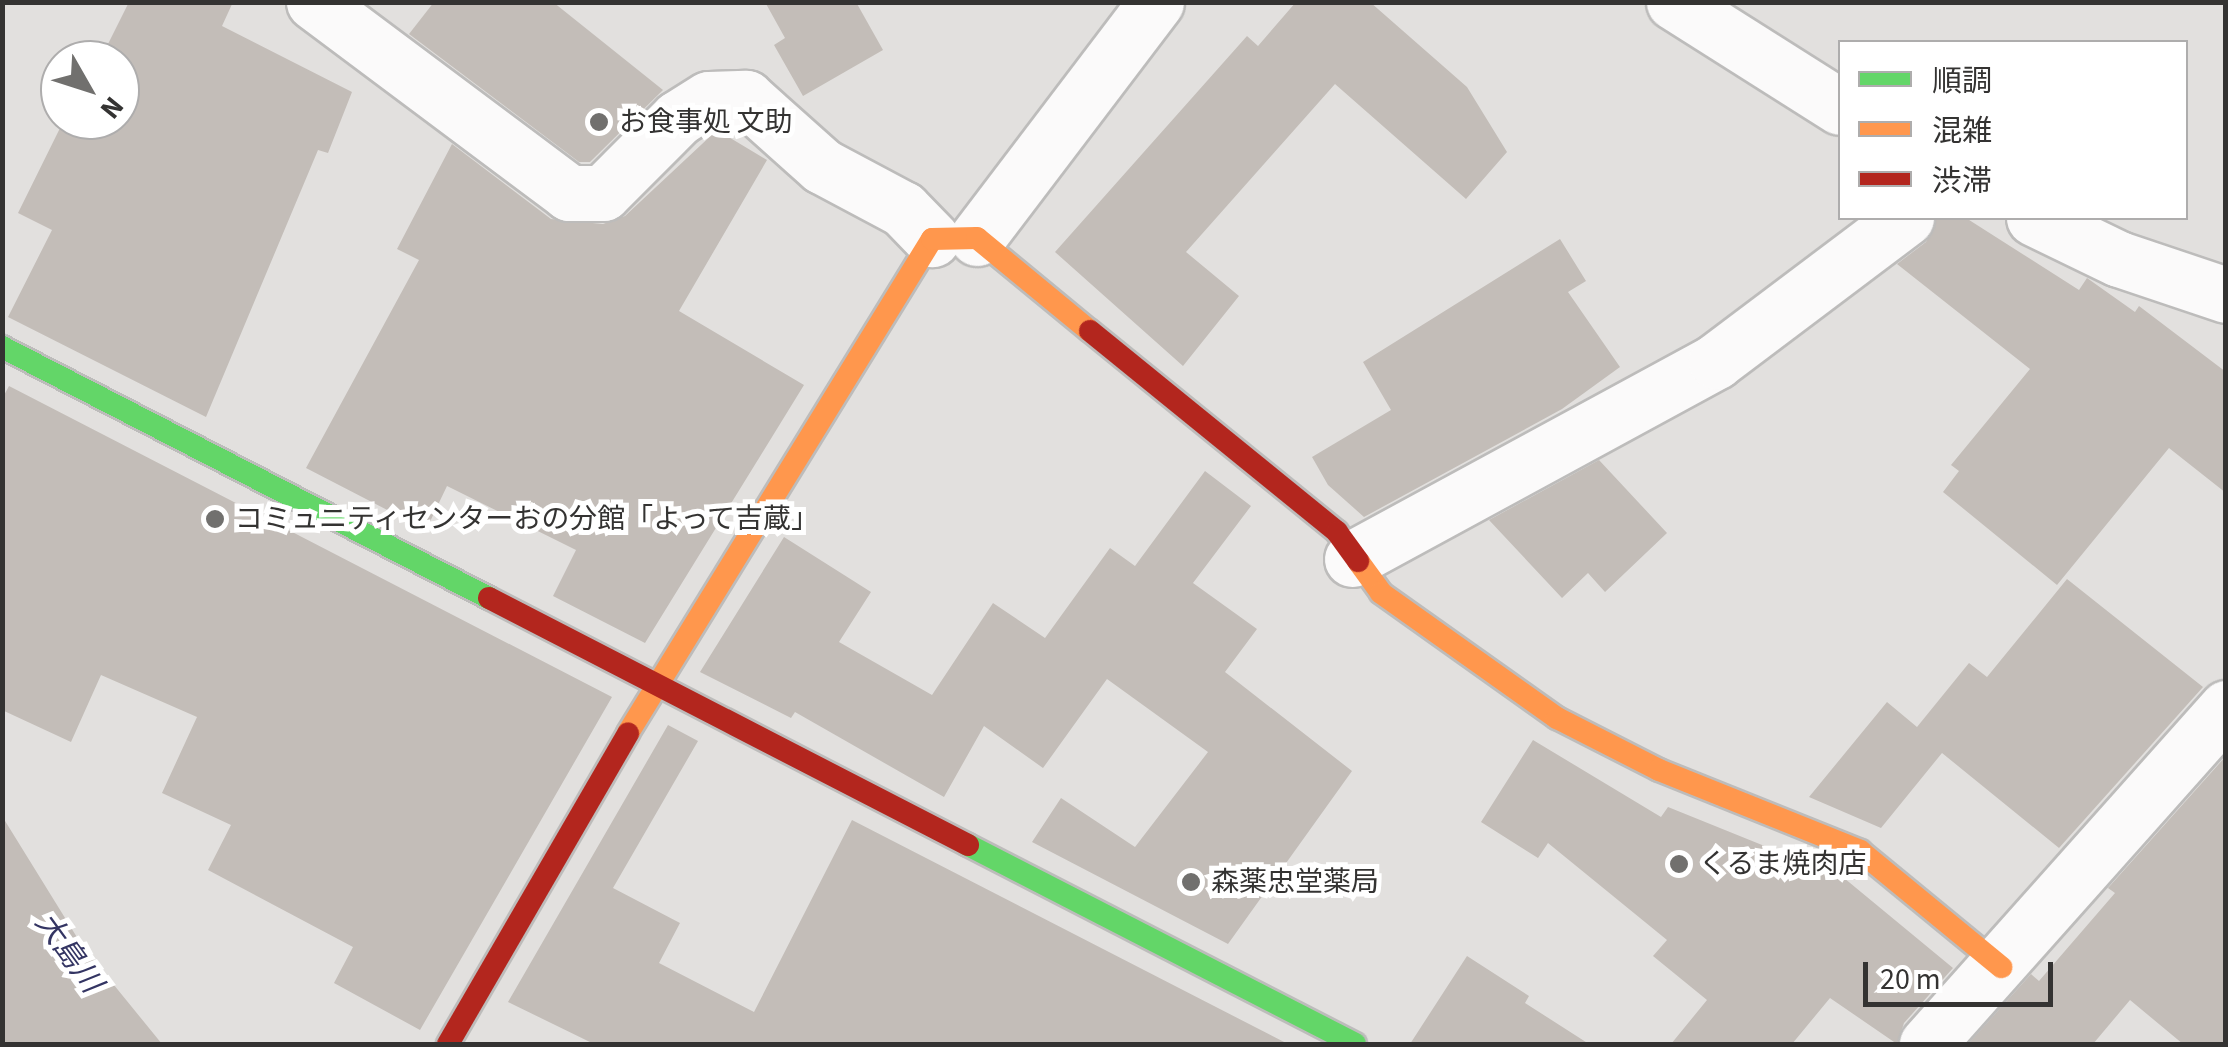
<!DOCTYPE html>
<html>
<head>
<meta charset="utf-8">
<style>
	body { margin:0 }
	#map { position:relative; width:2228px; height:1047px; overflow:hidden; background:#e2e0de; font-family:"Source Sans 3","Noto Sans JP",sans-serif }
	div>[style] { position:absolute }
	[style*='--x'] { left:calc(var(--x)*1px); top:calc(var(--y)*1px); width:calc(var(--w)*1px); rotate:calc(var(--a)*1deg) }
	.building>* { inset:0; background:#c3bdb8 }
	.roads { filter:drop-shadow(2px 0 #bdbcbb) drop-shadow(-2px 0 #bdbcbb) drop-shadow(0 2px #bdbcbb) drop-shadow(0 -2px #bdbcbb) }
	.street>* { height:55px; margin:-27.5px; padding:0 27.5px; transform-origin:27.5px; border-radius:27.5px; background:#fbfafa }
	.fast>* { height:22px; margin:-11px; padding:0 11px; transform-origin:11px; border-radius:11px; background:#63d668 }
	.slow>* { height:22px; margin:-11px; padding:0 11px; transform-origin:11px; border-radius:11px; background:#ff974d }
	.jam>* { height:22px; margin:-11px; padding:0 11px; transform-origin:11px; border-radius:11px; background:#b3261e }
	.dots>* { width:28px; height:28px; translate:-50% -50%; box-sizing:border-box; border:5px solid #fff; border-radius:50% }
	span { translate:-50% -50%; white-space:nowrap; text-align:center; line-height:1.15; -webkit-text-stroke:10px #fff; paint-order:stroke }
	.poi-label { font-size:28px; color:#343332 }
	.left { translate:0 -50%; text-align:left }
	.water-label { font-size:30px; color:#343563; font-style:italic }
	.frame { position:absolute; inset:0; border:5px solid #343332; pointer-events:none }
	.legend { position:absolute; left:1838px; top:40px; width:350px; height:180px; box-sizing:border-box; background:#fff; border:2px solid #aeadad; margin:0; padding:12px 18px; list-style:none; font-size:30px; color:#343332 }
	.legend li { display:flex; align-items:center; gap:20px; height:50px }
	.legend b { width:50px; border:2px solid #aeadad }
	.north { position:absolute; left:40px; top:40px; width:100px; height:100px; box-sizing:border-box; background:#fff; border:2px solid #aeadad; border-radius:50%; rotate:129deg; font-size:28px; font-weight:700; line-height:40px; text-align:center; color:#343332 }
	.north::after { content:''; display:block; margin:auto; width:35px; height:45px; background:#71706e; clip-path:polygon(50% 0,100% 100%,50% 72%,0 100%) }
	.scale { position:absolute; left:1863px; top:962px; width:190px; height:45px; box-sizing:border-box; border:5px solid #343332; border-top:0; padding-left:12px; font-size:30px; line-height:35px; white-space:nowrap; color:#343332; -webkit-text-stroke:8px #fff; paint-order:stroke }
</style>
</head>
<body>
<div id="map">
	<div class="building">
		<div style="clip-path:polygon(129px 2px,233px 2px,222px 26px,352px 92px,328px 153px,318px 150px,206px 417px,8px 317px,52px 230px,18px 213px,64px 120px,120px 120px,120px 60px,100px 60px)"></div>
		<div style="clip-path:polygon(434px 2px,553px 2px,663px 90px,590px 162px,579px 162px,409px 34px)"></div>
		<div style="clip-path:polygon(765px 2px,856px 2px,883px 50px,803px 96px,774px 45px,785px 38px)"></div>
		<div style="clip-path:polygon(1296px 2px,1370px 2px,1467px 87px,1507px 152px,1466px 199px,1335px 84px,1186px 252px,1239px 296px,1183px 366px,1055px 252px,1247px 36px,1258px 46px)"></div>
		<div style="clip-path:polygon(717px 130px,767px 160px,679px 311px,804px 385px,645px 643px,553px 596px,576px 550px,447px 486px,426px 530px,306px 468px,419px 260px,397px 249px,452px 144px,551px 219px,603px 224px,625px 216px)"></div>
		<div style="clip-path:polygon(1937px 218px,1966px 218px,2079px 290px,2087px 278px,2135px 312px,2139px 306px,2226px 372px,2226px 493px,2169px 448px,2057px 585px,1943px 492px,1959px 471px,1951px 465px,2030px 369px,1897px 264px,1926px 242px)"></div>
		<div style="clip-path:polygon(1560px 239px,1586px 281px,1568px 292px,1620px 367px,1562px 409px,1364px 517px,1328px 485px,1312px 457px,1391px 410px,1363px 362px)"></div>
		<div style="clip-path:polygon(9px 386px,612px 697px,420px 1030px,334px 983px,353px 947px,208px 870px,231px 825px,162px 793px,197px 717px,101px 675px,71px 742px,2px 710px,2px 399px)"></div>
		<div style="clip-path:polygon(1599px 460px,1667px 533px,1605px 592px,1588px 573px,1562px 598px,1489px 520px)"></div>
		<div style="clip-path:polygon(1205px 471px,1251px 506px,1193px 583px,1257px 629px,1225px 672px,1352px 771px,1228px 944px,1032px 842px,1061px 798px,1135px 847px,1208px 752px,1107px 679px,1043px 768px,984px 726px,944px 797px,795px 712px,791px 718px,700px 672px,784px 537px,871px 592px,839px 642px,932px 695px,993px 603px,1045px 638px,1110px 548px,1135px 566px)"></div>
		<div style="clip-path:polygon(2067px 579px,2203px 687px,2059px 848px,1942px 753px,1881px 828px,1809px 797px,1887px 702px,1917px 727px,1969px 663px,1987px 677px)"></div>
		<div style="clip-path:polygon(668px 725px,698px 741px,613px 888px,680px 923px,659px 963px,754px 1012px,852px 820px,1288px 1044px,594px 1044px,508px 1002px)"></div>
		<div style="clip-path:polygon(1533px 740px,1661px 817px,1668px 807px,1844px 878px,1953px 968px,1904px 1023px,1897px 1044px,1830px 998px,1792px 1044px,1671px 1044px,1707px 1000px,1653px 956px,1667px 940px,1548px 843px,1538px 858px,1481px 822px)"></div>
		<div style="clip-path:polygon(2226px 756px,2226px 1044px,2183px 1044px,2130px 1000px,2093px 1044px,1968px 1044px,2031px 974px,2039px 981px,2115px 893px,2108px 888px)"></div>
		<div style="clip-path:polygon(2px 816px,83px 947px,162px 1044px,2px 1044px)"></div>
		<div style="clip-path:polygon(1467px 956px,1529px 996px,1525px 1003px,1589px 1044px,1410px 1044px)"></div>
	</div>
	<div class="roads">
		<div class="street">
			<div style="--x:314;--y:2;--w:319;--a:36.8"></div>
			<div style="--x:569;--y:193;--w:34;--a:0"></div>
			<div style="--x:603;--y:193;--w:106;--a:-45"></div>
			<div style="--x:678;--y:118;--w:36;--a:-32"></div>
			<div style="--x:709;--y:99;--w:37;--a:-2"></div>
			<div style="--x:746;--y:98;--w:102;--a:41.8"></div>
			<div style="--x:822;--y:166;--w:92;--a:28"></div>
			<div style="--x:903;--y:209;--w:42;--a:46"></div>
			<div style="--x:1674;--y:2;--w:196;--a:32.3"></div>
			<div style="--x:2034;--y:218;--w:94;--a:25.8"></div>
			<div style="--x:2119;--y:259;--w:113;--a:18.6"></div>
			<div style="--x:977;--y:238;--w:296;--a:-52.8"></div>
			<div style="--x:1352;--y:559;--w:414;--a:-28.5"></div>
			<div style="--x:1716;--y:361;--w:238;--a:-37"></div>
			<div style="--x:1927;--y:1044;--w:450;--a:-48.3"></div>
		</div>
		<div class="fast">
			<div style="--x:2;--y:347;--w:548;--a:27.27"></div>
			<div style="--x:968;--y:845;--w:435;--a:27.2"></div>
		</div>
		<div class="slow">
			<div style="--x:1358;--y:561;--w:39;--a:54"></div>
			<div style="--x:1381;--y:593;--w:216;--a:35.4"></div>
			<div style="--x:1557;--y:718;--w:114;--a:27"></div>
			<div style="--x:1659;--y:770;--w:217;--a:21.9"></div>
			<div style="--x:1860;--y:851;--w:183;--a:39.4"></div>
			<div style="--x:628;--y:733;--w:580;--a:-58.39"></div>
			<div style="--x:932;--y:239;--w:45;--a:-1.3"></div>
			<div style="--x:977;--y:238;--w:146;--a:39.5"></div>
		</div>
		<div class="jam">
			<div style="--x:1090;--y:331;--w:318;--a:39.1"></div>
			<div style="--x:1337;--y:532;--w:36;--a:54"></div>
			<div style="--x:489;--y:598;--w:539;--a:27.28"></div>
			<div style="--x:448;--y:1044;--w:359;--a:-59.9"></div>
		</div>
	</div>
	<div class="dots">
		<div style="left:599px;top:122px;background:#71706e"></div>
		<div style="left:215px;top:519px;background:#71706e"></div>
		<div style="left:1679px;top:864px;background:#71706e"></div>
		<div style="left:1191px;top:882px;background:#71706e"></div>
	</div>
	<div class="poi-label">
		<span class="left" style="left:619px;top:122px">お食事処 文助</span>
		<span class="left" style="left:235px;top:519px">コミュニティセンターおの分館「よって吉蔵」</span>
		<span class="left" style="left:1699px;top:864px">くるま焼肉店</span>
		<span class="left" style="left:1211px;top:882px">森薬忠堂薬局</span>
	</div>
	<div class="water-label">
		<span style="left:68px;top:953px;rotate:54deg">大島川</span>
	</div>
	<div class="frame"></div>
	<ul class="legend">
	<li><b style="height:12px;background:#63d668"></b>順調</li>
	<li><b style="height:12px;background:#ff974d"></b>混雑</li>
	<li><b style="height:12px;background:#b3261e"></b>渋滞</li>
	</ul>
	<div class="north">N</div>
	<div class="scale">20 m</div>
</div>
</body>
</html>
